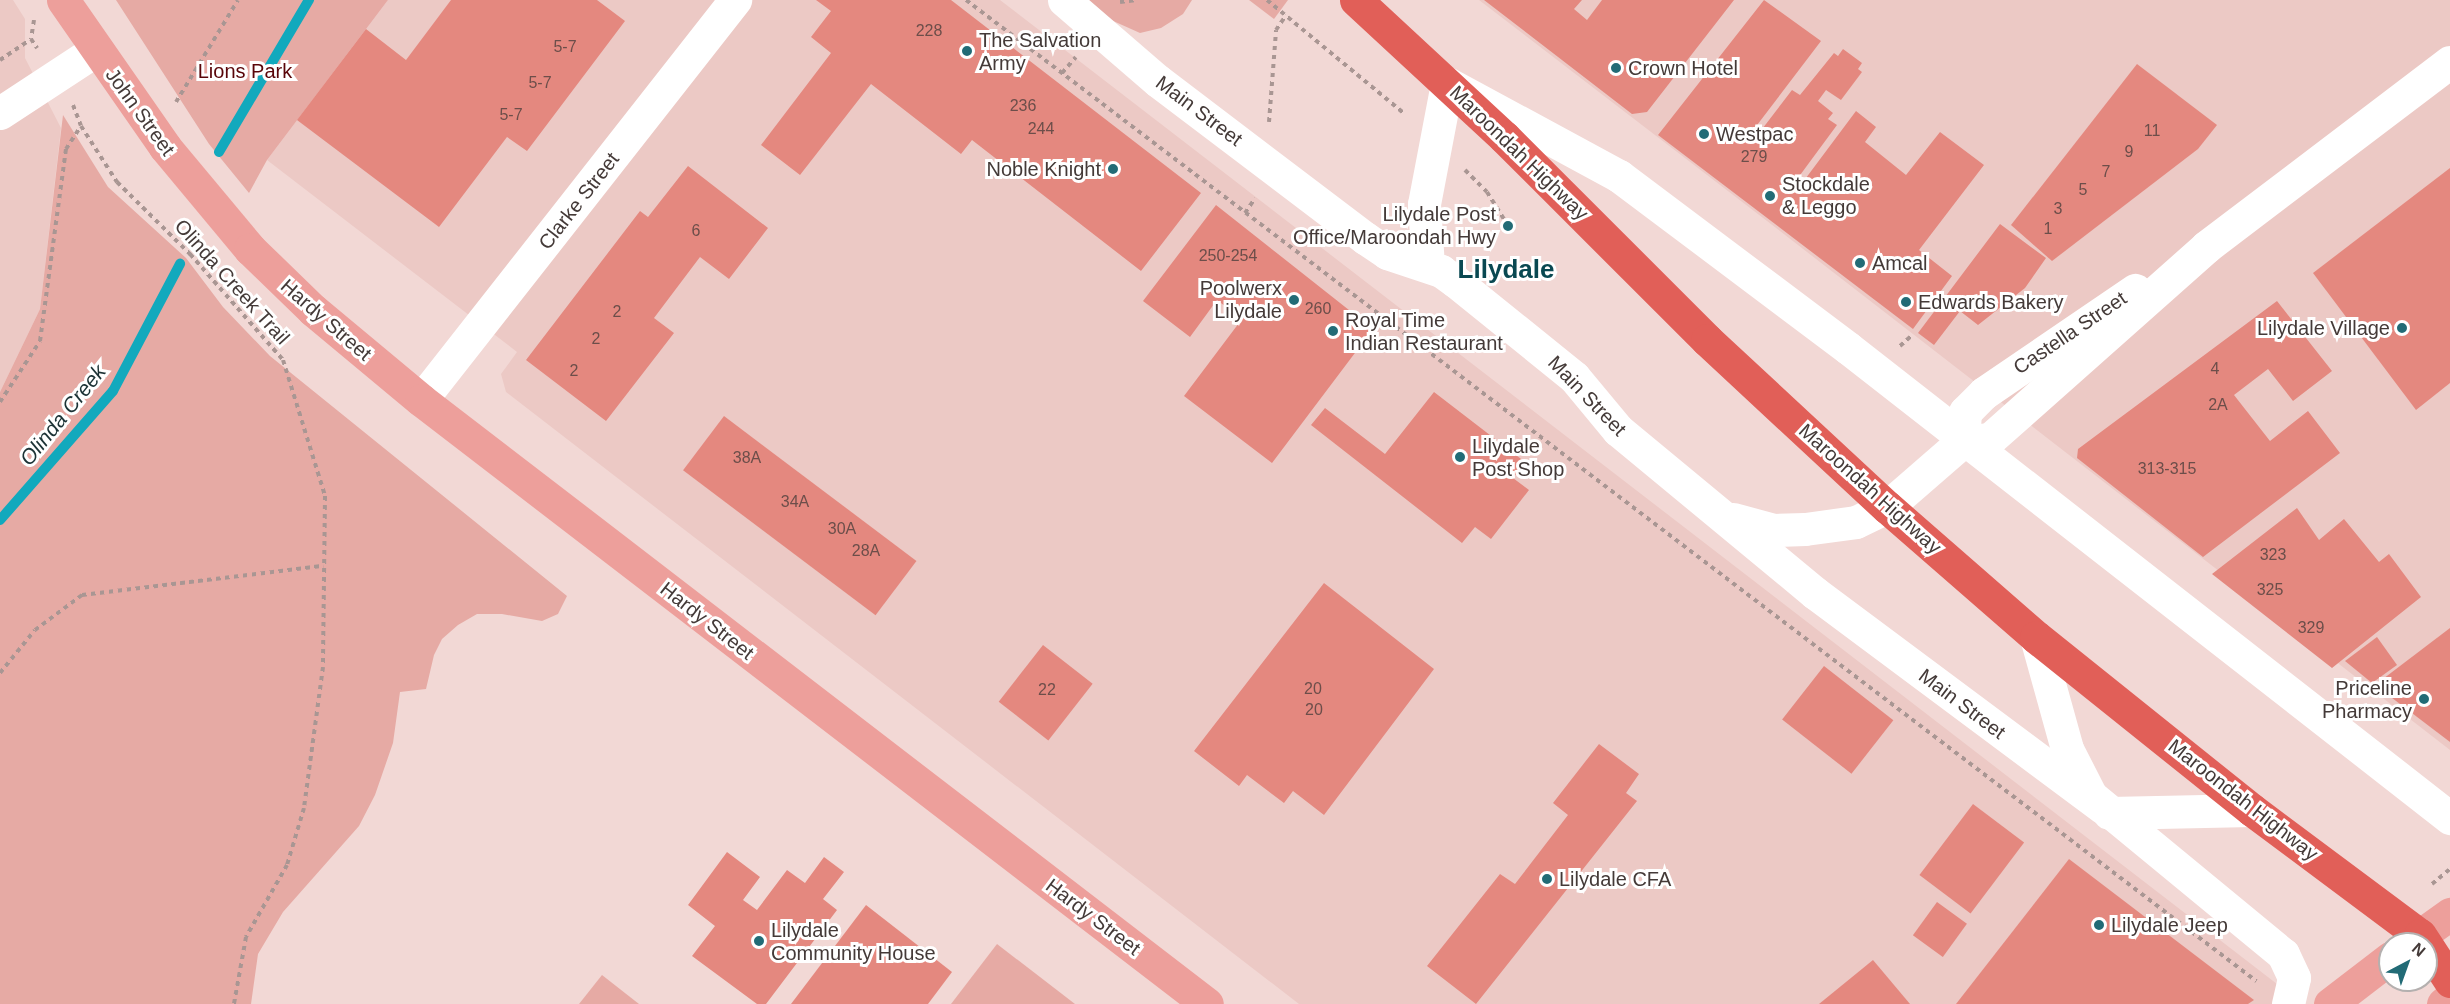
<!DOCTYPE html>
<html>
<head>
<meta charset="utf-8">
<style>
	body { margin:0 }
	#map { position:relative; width:2450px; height:1004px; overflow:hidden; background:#f2d8d5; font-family:Helvetica,sans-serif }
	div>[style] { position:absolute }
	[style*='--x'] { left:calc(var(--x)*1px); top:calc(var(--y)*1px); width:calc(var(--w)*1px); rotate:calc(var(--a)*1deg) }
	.built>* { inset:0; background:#ecc9c5 }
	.green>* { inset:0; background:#e6aaa4 }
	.stream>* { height:10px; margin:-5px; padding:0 5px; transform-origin:5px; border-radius:5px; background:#12a9bd }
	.building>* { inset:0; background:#e4887f; transform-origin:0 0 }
	.path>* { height:4px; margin-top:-2px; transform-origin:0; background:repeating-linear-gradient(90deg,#a99693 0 4.5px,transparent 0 9px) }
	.minor>* { height:33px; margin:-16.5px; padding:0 16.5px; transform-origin:16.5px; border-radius:16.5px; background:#fff }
	.major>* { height:33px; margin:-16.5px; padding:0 16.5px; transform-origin:16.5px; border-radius:16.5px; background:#ed9f9b }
	.highway>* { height:33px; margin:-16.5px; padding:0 16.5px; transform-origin:16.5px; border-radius:16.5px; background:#e15f58 }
	.dots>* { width:16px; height:16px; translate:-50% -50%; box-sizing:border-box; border:3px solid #fff; border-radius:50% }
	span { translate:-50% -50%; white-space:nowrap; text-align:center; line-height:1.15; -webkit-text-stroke:6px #fff; paint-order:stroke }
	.number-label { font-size:16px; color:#6c4e4a }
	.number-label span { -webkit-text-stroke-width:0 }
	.poi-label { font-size:20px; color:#443a38 }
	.left { translate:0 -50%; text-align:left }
	.right { translate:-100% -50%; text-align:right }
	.park-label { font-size:20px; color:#590509 }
	.street-label { font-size:20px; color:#443a38 }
	.water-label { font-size:21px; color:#1c3235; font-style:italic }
	.district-label { font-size:26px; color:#094851; font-weight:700 }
	.north { position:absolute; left:2378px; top:932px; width:60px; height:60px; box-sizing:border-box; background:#fff; border:2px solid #b4b0af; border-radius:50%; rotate:41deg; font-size:16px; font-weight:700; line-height:24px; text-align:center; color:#443a38 }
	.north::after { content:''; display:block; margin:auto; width:21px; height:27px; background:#226b76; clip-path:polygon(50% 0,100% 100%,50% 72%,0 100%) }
</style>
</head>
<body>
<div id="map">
	<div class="built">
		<div style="clip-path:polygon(0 0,13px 0,25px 19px,25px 58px,61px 128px,40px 309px,0 392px)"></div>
		<div style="clip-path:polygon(388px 0,1000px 0,2303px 1004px,1299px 1004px,506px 392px,501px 374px,517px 352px,267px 160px)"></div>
		<div style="clip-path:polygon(1479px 0,2450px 0,2450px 750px,1767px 221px)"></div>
	</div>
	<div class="green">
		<div style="clip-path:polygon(116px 0,388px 0,267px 160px,249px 193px,209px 144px)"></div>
		<div style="clip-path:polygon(1086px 0,1192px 0,1183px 14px,1161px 28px,1140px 33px,1111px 20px)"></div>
		<div style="clip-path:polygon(1249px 0,1288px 0,1274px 19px)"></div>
		<div style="clip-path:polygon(63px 115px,108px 187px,186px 258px,223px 307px,270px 356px,567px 596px,558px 614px,542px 621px,502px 614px,477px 614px,458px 625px,442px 639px,434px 655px,426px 689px,400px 692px,393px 743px,375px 795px,359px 826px,283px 912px,258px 954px,251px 1004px,0 1004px,0 392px,40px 309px)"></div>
		<div style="clip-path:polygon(997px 944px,1075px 1004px,951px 1004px)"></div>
		<div style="clip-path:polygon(602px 975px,639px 1004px,579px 1004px)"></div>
	</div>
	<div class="stream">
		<div style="--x:219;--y:152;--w:177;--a:-59.4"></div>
		<div style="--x:0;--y:520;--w:171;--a:-48.8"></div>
		<div style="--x:113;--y:391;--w:144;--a:-62.2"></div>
	</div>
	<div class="building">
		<div style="clip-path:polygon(451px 0,597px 0,625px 21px,527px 151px,507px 137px,439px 227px,297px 120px,366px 29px,406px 60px)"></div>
		<div style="clip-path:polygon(816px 0,951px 0,1201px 193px,1141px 271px,972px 140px,961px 154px,871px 84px,800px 175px,761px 145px,831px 53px,811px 37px,831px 11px)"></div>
		<div style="clip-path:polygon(1484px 0,1582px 0,1574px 9px,1587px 20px,1602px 0,1734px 0,1647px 112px,1632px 114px)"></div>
		<div style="clip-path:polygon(1764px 0,1821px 41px,1751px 133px,1756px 137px,1792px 90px,1800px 95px,1834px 53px,1838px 56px,1843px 49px,1862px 63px,1858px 69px,1862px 72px,1841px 100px,1826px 90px,1818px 101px,1833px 113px,1828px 119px,1837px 125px,1792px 186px,1797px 190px,1856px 111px,1876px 127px,1865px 142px,1906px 175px,1940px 132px,1984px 165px,1919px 250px,1952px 276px,1913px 329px,1658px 135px)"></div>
		<div style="clip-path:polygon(2137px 64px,2217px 125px,2198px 149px,2052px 261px,2011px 225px)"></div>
		<div style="clip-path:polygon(688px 166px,768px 228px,729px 279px,700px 257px,654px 318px,674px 333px,606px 421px,526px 360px,640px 211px,648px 217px)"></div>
		<div style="clip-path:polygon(2450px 168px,2450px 383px,2416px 410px,2313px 273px)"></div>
		<div style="clip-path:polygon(1216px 205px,1373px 329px,1272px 463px,1184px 396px,1242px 319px,1217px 300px,1190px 337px,1143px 301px)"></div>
		<div style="clip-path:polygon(2000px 224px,2046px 258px,2025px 288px,1978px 325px,1960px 311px,1934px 345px,1918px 333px)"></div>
		<div style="clip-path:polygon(2277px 301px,2332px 371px,2293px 401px,2268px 369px,2234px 395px,2270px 441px,2308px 411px,2340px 453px,2203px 557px,2077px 458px,2078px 449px)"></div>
		<div style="clip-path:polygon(1434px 392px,1525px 462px,1513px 478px,1529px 490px,1491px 539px,1475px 527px,1462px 543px,1311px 425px,1325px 408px,1385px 454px)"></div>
		<div style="left:724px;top:416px;width:241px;height:68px;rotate:37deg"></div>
		<div style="clip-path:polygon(2297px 508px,2319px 540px,2344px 519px,2379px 562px,2389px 554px,2421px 597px,2332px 668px,2212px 574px)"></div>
		<div style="clip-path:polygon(1324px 583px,1434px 669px,1324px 815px,1293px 791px,1284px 803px,1247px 775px,1239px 786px,1194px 751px)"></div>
		<div style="clip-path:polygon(2450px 628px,2450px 742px,2375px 685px)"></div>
		<div style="clip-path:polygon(2377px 637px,2397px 665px,2372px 683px,2345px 661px)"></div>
		<div style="left:1043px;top:645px;width:63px;height:72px;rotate:38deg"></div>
		<div style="left:1824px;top:666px;width:88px;height:68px;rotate:38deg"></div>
		<div style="clip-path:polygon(1599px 744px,1639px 774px,1626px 793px,1637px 801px,1476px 1004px,1427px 966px,1500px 874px,1515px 884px,1568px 815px,1553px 803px)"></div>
		<div style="left:1973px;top:804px;width:64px;height:89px;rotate:37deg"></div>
		<div style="clip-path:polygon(727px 852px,760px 877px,743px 900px,757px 910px,787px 870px,805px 883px,824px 857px,844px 872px,823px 899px,837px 910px,766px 1004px,757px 1004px,692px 956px,715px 926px,688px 905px)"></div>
		<div style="clip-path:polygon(2069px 859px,2254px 1000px,2248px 1004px,1956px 1004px)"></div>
		<div style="left:1937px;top:902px;width:37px;height:41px;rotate:36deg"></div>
		<div style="clip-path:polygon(866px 905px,952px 972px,928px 1004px,791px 1004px)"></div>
		<div style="clip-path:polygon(1873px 960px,1910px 1004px,1819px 1004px)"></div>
	</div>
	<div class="path">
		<div style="--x:966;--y:0;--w:1621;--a:37.25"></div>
		<div style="--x:1267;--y:0;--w:179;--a:39.6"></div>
		<div style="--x:1120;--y:2;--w:17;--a:-7"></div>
		<div style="--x:34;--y:20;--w:19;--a:99"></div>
		<div style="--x:31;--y:39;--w:11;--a:56"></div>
		<div style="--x:0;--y:60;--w:37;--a:-34"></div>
		<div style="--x:1062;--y:73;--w:21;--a:-49"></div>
		<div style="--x:176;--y:102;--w:119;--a:-58.7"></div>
		<div style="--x:73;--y:105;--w:22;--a:69"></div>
		<div style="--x:81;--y:126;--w:67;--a:57.3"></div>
		<div style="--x:117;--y:182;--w:103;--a:44.6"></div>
		<div style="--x:190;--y:254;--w:141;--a:48.7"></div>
		<div style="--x:283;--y:360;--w:142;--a:72.8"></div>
		<div style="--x:325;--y:496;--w:171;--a:90.7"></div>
		<div style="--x:323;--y:667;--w:142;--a:97.7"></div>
		<div style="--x:304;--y:808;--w:59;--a:106.6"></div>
		<div style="--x:287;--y:865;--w:83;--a:119.7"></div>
		<div style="--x:246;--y:937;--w:68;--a:100.2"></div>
		<div style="--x:1269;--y:122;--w:92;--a:-85.6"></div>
		<div style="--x:1276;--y:30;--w:18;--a:-56"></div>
		<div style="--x:1465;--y:170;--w:31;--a:45"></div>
		<div style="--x:1487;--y:192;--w:40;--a:58"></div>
		<div style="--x:1245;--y:213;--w:18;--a:-56"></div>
		<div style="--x:1900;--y:346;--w:15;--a:-42"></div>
		<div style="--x:0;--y:402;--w:73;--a:-56.7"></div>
		<div style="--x:40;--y:341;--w:194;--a:-82.3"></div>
		<div style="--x:66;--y:149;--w:27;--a:-57"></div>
		<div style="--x:0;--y:673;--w:55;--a:-50.9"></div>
		<div style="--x:35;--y:630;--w:59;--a:-36.7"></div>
		<div style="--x:82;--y:595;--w:243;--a:-6.9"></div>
		<div style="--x:2432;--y:884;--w:23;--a:-40"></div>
	</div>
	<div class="minor">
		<div style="--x:1064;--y:0;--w:124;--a:40.8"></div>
		<div style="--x:1158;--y:81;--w:260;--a:37.2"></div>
		<div style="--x:1365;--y:238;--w:27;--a:34"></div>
		<div style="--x:1387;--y:253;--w:57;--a:18.4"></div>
		<div style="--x:1441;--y:271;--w:17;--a:36"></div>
		<div style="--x:1455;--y:281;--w:153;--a:38.9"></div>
		<div style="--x:1574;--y:377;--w:69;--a:50.3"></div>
		<div style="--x:1618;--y:430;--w:256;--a:39.6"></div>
		<div style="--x:1815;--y:593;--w:359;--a:36.7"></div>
		<div style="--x:0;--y:113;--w:115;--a:-33.3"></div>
		<div style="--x:1428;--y:266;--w:62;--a:-93.7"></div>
		<div style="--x:1424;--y:204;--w:123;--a:-79.2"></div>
		<div style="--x:1447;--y:83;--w:196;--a:28.4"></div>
		<div style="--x:1619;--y:176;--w:286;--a:36.9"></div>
		<div style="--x:1848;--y:348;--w:764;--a:37.98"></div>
		<div style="--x:421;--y:400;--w:509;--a:-51.87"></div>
		<div style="--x:1963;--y:441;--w:29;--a:-86"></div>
		<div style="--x:1965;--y:412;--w:27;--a:-45"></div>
		<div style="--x:1984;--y:393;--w:183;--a:-34.3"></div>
		<div style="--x:1733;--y:519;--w:42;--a:15"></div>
		<div style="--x:1774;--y:530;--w:31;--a:-2"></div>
		<div style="--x:1805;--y:529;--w:51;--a:-7.8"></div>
		<div style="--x:1856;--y:522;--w:34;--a:-26"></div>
		<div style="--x:1887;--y:507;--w:101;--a:-41"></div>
		<div style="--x:1963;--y:441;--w:27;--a:-4"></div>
		<div style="--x:1990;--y:439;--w:289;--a:-41.6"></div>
		<div style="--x:2206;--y:247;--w:306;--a:-37.2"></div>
		<div style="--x:2036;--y:637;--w:116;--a:74.5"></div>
		<div style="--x:2067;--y:749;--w:53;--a:62.9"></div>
		<div style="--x:2091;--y:796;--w:249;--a:39.5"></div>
		<div style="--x:2283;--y:954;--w:26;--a:65"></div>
		<div style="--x:2294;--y:978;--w:27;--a:103"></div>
		<div style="--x:2109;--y:813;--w:143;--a:-1.2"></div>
	</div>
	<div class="major">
		<div style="--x:63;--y:0;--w:179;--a:55.2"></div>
		<div style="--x:165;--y:147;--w:133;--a:50.2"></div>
		<div style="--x:250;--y:249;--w:88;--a:44.1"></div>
		<div style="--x:313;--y:310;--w:141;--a:39.8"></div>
		<div style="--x:421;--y:400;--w:991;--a:37.54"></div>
		<div style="--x:2408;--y:944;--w:52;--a:-35.5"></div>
		<div style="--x:2330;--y:1004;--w:76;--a:-37.5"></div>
		<div style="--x:2443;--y:1004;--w:9;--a:-41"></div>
	</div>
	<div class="highway">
		<div style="--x:1356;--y:0;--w:202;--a:42.8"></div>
		<div style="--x:1504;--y:137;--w:287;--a:45"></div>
		<div style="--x:1707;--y:340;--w:246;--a:42.9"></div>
		<div style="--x:1887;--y:507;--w:198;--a:41.1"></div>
		<div style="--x:2036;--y:637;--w:277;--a:38.7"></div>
		<div style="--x:2252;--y:810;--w:209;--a:36.7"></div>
		<div style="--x:2420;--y:935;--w:55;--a:56.9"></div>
	</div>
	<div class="dots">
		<div style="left:967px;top:51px;background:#226b76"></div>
		<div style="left:1616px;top:68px;background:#226b76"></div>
		<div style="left:1704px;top:134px;background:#226b76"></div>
		<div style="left:1113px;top:169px;background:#226b76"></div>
		<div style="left:1770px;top:196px;background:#226b76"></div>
		<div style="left:1508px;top:226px;background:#226b76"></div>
		<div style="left:1860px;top:263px;background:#226b76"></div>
		<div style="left:1294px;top:300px;background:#226b76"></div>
		<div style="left:1906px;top:302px;background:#226b76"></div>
		<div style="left:2402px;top:328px;background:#226b76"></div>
		<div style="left:1333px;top:331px;background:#226b76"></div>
		<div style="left:1460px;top:457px;background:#226b76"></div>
		<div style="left:2424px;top:699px;background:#226b76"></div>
		<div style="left:1547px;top:879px;background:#226b76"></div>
		<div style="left:2099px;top:925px;background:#226b76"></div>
		<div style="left:759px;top:941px;background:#226b76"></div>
	</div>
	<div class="number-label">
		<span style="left:929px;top:31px">228</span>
		<span style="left:565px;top:47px">5-7</span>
		<span style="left:540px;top:83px">5-7</span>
		<span style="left:1023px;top:106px">236</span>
		<span style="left:511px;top:115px">5-7</span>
		<span style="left:1041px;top:129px">244</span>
		<span style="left:2152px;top:131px">11</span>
		<span style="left:2129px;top:152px">9</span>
		<span style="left:1754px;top:157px">279</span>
		<span style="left:2106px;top:172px">7</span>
		<span style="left:2083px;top:190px">5</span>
		<span style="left:2058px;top:209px">3</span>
		<span style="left:2048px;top:229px">1</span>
		<span style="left:696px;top:231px">6</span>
		<span style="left:1228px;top:256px">250-254</span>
		<span style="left:1318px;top:309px">260</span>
		<span style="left:617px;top:312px">2</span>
		<span style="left:596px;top:339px">2</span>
		<span style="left:2215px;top:369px">4</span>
		<span style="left:574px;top:371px">2</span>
		<span style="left:2218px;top:405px">2A</span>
		<span style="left:747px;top:458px">38A</span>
		<span style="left:2167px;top:469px">313-315</span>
		<span style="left:795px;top:502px">34A</span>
		<span style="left:842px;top:529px">30A</span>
		<span style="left:866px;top:551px">28A</span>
		<span style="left:2273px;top:555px">323</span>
		<span style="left:2270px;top:590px">325</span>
		<span style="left:2311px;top:628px">329</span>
		<span style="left:1313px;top:689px">20</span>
		<span style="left:1047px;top:690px">22</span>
		<span style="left:1314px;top:710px">20</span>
	</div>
	<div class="poi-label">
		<span class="left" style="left:979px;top:52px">The Salvation<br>Army</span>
		<span class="left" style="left:1628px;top:68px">Crown Hotel</span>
		<span class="left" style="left:1716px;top:134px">Westpac</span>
		<span class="right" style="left:1101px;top:169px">Noble Knight</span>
		<span class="left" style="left:1782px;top:196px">Stockdale<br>&amp; Leggo</span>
		<span class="right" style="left:1496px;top:226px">Lilydale Post<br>Office/Maroondah Hwy</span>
		<span class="left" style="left:1872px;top:263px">Amcal</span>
		<span class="right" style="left:1282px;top:300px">Poolwerx<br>Lilydale</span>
		<span class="left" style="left:1918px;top:302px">Edwards Bakery</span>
		<span class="left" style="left:1345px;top:332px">Royal Time<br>Indian Restaurant</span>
		<span class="right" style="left:2390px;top:328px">Lilydale Village</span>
		<span class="left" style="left:1472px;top:458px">Lilydale<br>Post Shop</span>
		<span class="right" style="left:2412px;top:700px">Priceline<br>Pharmacy</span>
		<span class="left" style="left:1559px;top:879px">Lilydale CFA</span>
		<span class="left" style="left:2111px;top:925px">Lilydale Jeep</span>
		<span class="left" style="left:771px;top:942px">Lilydale<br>Community House</span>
	</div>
	<div class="park-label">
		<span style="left:245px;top:71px">Lions Park</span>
	</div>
	<div class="street-label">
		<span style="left:1199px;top:111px;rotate:37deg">Main Street</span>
		<span style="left:140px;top:112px;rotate:54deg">John Street</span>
		<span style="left:1519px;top:153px;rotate:44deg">Maroondah Highway</span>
		<span style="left:579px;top:201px;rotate:-52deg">Clarke Street</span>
		<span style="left:232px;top:282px;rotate:48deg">Olinda Creek Trail</span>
		<span style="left:326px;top:320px;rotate:41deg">Hardy Street</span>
		<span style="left:2070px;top:333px;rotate:-34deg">Castella Street</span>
		<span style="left:1587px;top:396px;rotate:46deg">Main Street</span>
		<span style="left:1870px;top:489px;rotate:42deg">Maroondah Highway</span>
		<span style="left:707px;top:621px;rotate:38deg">Hardy Street</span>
		<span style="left:1962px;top:704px;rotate:37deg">Main Street</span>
		<span style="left:2243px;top:800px;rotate:38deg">Maroondah Highway</span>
		<span style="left:1093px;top:917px;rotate:37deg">Hardy Street</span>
	</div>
	<div class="water-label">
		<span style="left:63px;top:415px;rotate:-51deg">Olinda Creek</span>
	</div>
	<div class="district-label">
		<span style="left:1506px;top:270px">Lilydale</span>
	</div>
	<div class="north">N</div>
</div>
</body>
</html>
